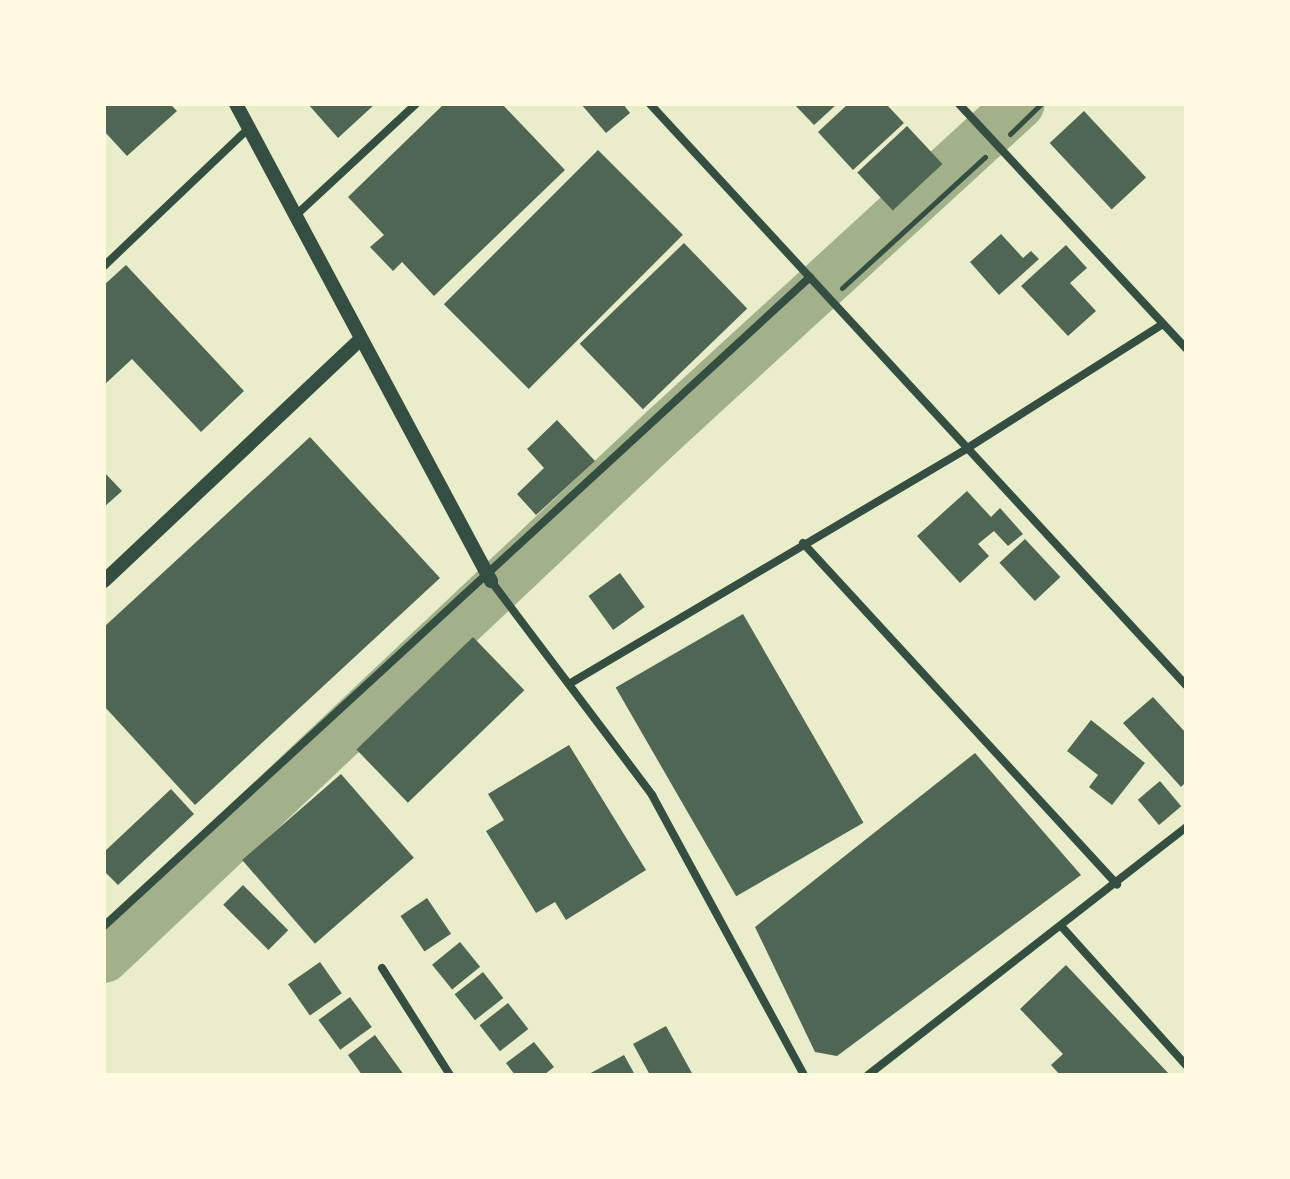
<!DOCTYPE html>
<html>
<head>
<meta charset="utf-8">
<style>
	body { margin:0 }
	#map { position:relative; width:1290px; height:1179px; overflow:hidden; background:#e9edc9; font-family:"Playfair Display",serif }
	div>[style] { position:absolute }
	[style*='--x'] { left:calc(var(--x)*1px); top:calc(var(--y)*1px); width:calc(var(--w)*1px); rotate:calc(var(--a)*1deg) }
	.river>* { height:50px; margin:-25px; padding:0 25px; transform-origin:25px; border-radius:25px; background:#a3b18a }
	.building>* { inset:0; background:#4f6655; transform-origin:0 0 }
	.path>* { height:5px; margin:-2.5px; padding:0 2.5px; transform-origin:2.5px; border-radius:2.5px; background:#344e41 }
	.minor>* { height:8px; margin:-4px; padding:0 4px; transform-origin:4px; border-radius:4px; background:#344e41 }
	.tertiary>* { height:14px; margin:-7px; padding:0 7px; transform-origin:7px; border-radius:7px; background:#344e41 }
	span { translate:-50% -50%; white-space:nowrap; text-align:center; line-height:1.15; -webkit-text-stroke:6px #fefae0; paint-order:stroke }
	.frame { position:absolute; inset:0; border:106px solid #fefae0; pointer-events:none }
</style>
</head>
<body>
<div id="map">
	<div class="river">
		<div style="--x:104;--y:958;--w:771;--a:-43.32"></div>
		<div style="--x:665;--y:429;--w:481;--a:-42.5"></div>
	</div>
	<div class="building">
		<div style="clip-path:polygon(104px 104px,170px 104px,177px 111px,127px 156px,104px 131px)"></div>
		<div style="clip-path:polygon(308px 104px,375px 104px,338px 138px)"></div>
		<div style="clip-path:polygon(444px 104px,502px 104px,565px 170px,434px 296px,402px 262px,393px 271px,370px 247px,384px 235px,348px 197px)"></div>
		<div style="clip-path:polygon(581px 104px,623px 104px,630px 113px,606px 133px)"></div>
		<div style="clip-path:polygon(794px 104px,837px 104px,814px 125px)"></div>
		<div style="clip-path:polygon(848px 104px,886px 104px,904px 123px,853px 170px,818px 132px)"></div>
		<div style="left:1084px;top:111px;width:91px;height:47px;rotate:47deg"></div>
		<div style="left:907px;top:126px;width:52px;height:68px;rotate:47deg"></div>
		<div style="left:598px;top:150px;width:120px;height:218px;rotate:45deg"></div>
		<div style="clip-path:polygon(1001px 234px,1023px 258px,1031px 251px,1039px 259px,999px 295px,970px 262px)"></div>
		<div style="left:684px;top:243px;width:91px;height:145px;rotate:46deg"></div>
		<div style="clip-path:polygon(1066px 245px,1087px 268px,1070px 283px,1096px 311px,1068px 336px,1021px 286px)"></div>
		<div style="clip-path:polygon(126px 265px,244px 391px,201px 432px,132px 359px,104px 385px,104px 285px)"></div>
		<div style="clip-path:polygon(557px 420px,595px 461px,536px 515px,517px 494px,544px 468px,527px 449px)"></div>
		<div style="clip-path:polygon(310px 437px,440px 578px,195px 805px,104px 706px,104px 627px)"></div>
		<div style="clip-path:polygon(104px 472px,122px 491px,104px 507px)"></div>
		<div style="clip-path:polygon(967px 491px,991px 517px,1000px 508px,1023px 534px,1008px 546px,994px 531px,978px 544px,989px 556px,960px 583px,917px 536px)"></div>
		<div style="left:1025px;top:539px;width:52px;height:35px;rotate:47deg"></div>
		<div style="left:620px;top:573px;width:42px;height:39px;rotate:54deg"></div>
		<div style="left:743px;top:614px;width:241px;height:147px;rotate:60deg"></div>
		<div style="left:473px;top:637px;width:74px;height:162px;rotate:46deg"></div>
		<div style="clip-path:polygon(1153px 697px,1186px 733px,1186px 782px,1181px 787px,1123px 723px)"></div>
		<div style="clip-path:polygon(1091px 720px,1145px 763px,1112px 805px,1089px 787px,1098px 775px,1067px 751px)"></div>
		<div style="clip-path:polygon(569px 745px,646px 870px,566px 920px,555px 902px,536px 913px,486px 831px,504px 820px,488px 794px)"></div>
		<div style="clip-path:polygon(975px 753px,1081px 875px,837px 1056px,815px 1052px,755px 927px)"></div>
		<div style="left:341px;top:774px;width:111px;height:131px;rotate:49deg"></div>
		<div style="left:1160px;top:781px;width:33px;height:29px;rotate:50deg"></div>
		<div style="clip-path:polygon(171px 789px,194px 814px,118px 885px,104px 871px,104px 852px)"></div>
		<div style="left:243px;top:885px;width:64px;height:28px;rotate:45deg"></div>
		<div style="left:427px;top:898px;width:43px;height:32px;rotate:56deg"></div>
		<div style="left:460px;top:942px;width:32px;height:36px;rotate:51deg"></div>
		<div style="left:320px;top:962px;width:38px;height:39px;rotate:55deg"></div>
		<div style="clip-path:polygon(1066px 965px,1170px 1075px,1060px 1075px,1051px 1065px,1063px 1054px,1020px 1009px)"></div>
		<div style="left:483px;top:972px;width:33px;height:36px;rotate:52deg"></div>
		<div style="left:350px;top:997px;width:37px;height:39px;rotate:54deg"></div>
		<div style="left:508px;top:1003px;width:33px;height:36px;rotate:52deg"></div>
		<div style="clip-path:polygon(666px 1026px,693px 1075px,650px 1075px,633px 1044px)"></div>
		<div style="clip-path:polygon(375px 1035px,404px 1075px,362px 1075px,348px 1055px)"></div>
		<div style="clip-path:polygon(534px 1042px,554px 1067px,544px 1075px,515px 1075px,506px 1063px)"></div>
		<div style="clip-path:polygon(624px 1055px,635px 1075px,587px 1075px)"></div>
	</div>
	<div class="path">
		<div style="--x:1010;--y:134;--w:43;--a:-44.1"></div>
		<div style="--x:842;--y:288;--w:194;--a:-42.5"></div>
	</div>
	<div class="minor">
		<div style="--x:650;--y:104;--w:790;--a:47.31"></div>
		<div style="--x:959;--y:104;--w:333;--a:47.1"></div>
		<div style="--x:295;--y:216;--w:165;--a:-42.8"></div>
		<div style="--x:104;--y:266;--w:200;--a:-43.6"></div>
		<div style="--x:803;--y:543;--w:464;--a:47.4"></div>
		<div style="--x:491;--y:581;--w:268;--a:53"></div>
		<div style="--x:652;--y:795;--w:319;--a:61.5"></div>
		<div style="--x:569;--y:684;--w:461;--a:-30.6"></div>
		<div style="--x:966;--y:449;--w:233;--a:-32.4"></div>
		<div style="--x:104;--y:926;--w:959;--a:-42.59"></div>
		<div style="--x:1062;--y:927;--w:186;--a:48.1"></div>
		<div style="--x:382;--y:968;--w:127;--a:57.6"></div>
		<div style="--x:868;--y:1075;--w:403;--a:-37.9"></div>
	</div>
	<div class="tertiary">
		<div style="--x:236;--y:104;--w:541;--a:61.87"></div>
		<div style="--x:104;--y:581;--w:350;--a:-43.3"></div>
	</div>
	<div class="frame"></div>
</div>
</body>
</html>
